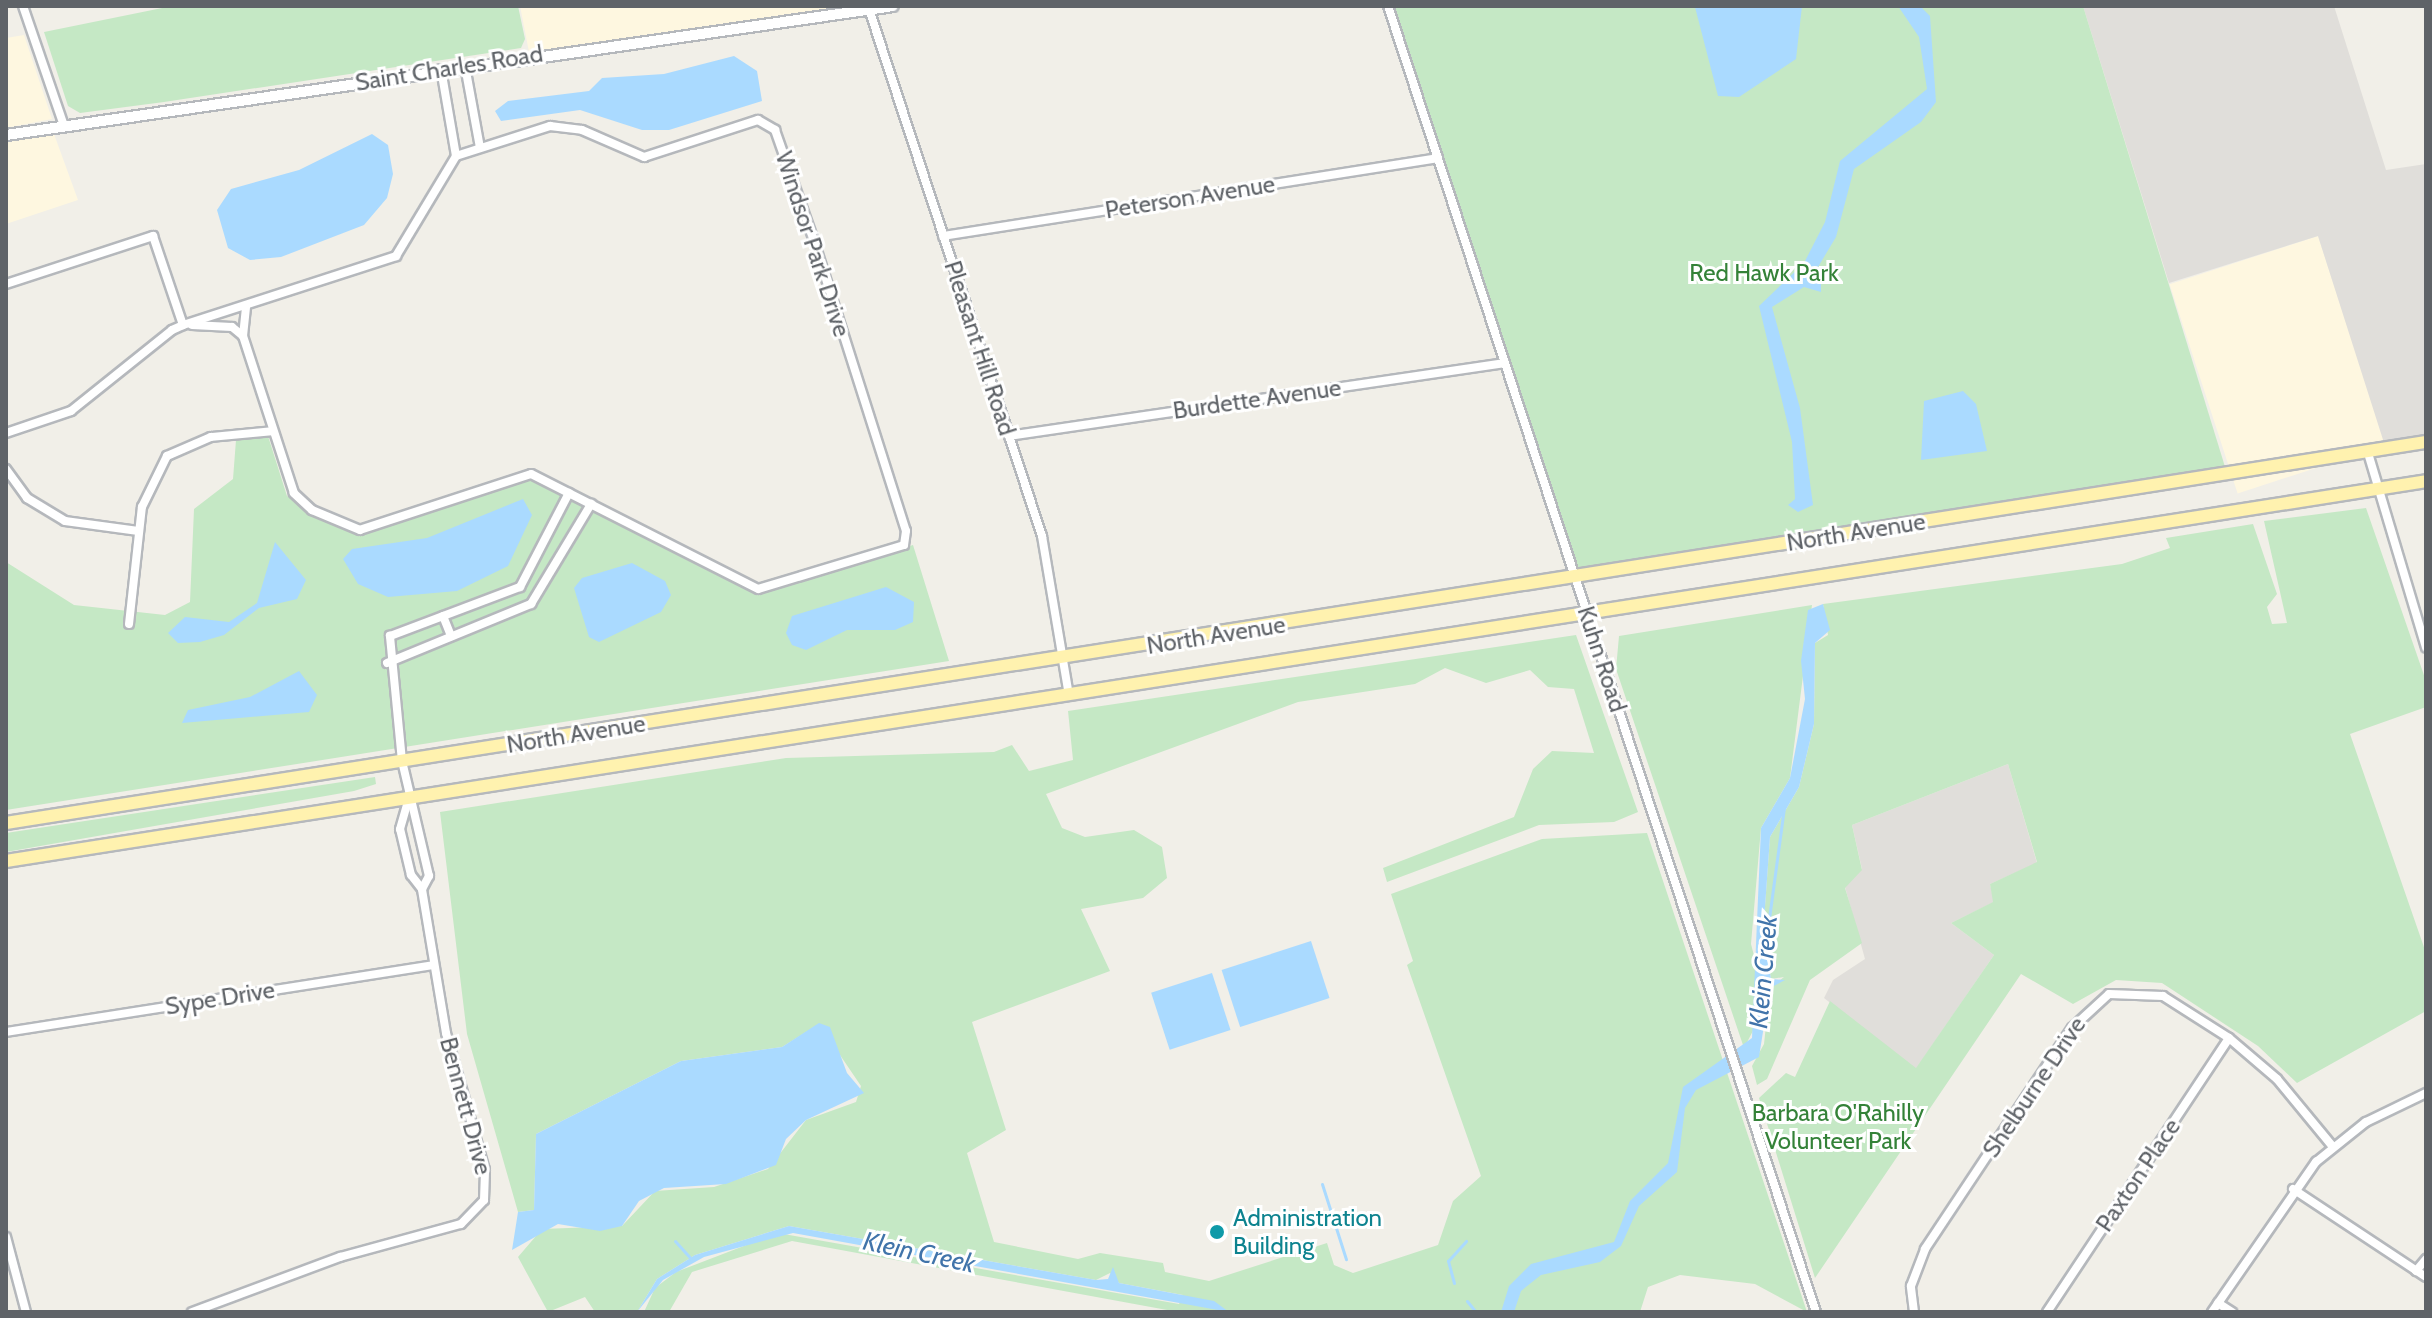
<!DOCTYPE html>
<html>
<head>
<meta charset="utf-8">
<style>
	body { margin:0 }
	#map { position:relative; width:2432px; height:1318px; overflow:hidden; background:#f1efe8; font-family:Cabin,sans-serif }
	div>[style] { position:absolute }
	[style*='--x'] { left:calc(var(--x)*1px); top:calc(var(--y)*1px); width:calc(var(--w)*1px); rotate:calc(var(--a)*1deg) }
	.commercial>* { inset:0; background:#fef7e0; transform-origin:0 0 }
	.industrial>* { inset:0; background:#e0deda }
	.green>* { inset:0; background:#c5e8c5 }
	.water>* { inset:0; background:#aadaff; transform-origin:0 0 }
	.stream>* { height:3px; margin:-1.5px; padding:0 1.5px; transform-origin:1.5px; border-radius:1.5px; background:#aadaff }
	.roads { filter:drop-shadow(2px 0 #b5b8bc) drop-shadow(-2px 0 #b5b8bc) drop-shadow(0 2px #b5b8bc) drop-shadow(0 -2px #b5b8bc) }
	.minor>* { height:8px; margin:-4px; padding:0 4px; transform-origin:4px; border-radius:4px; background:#fff }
	.tertiary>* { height:10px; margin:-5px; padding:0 5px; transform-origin:5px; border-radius:5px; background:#fff }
	.primary>* { height:12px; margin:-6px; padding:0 6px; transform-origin:6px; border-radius:6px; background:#fff2af }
	.dots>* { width:22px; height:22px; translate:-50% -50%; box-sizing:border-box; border:4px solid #fff; border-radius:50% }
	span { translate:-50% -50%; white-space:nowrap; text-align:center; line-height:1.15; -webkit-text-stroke:6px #fff; paint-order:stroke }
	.street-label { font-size:24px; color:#5f6368 }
	.park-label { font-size:24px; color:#348238 }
	.culture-label { font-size:24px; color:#0d838f }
	.left { translate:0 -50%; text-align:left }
	.water-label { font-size:26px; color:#4174aa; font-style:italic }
	.frame { position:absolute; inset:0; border:8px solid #5f6368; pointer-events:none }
</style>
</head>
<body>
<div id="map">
	<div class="commercial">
		<div style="clip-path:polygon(520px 6px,856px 6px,529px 52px)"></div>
		<div style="clip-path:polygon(24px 35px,52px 119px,6px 128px,6px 38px)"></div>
		<div style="clip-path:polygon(54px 134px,78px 200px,6px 224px,6px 141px)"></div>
		<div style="left:2318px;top:236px;width:220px;height:156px;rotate:72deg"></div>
	</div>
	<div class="industrial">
		<div style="clip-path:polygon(2083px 6px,2334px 6px,2386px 170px,2426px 164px,2426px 439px,2385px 446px,2318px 236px,2169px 283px)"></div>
		<div style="clip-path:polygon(2008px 764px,2037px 863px,1990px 884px,1994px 902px,1951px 923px,1994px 955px,1916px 1069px,1824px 998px,1833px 980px,1865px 959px,1845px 887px,1862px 869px,1852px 825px)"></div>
	</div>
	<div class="green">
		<div style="clip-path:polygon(172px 6px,518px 6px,525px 39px,521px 48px,164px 102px,80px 113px,68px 106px,44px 32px)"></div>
		<div style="clip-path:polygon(1387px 6px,2083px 6px,2226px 470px,1577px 573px)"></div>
		<div style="clip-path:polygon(268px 436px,287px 496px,356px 534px,530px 478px,759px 593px,913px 545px,949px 661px,6px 810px,6px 562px,74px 605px,165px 615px,190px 602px,194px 509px,233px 479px,236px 440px)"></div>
		<div style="clip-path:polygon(2366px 508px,2426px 681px,2426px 707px,2350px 734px,2426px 953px,2426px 1011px,2297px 1083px,2258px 1046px,2162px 983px,2116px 980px,2073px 1004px,2021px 974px,1815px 1278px,1759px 1098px,1786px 1073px,1795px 1077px,1830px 1001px,1916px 1068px,1994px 955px,1951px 923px,1993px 902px,1990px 884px,2037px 862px,2008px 764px,1852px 825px,1862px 870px,1845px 888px,1862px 943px,1810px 980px,1767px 1079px,1757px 1085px,1752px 1066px,1764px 1044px,1770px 988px,1784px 977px,1771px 979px,1763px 934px,1770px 837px,1799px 787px,1814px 724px,1815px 643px,1828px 635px,1823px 604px,2122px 564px,2170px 548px,2166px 538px,2253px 524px,2277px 594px,2267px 607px,2272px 624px,2287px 623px,2264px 521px)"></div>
		<div style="clip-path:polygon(1812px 605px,1790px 778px,1761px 828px,1751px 944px,1759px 975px,1755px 1027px,1744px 1048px,1616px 669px,1619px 636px)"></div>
		<div style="clip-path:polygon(1576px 635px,1638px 812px,1614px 822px,1539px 825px,1387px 882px,1383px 868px,1514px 817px,1533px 769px,1552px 751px,1594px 753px,1574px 689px,1548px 687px,1530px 670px,1486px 683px,1445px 668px,1415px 684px,1298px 702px,1046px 794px,1062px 828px,1085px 837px,1134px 830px,1162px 847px,1167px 878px,1143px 898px,1081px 909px,1110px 971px,972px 1022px,1006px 1130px,967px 1153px,994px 1242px,1078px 1259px,1100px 1253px,1163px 1263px,1165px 1272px,1209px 1281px,1327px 1243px,1334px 1265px,1353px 1273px,1438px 1245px,1453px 1201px,1481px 1176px,1407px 965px,1413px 961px,1391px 894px,1542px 839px,1647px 833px,1807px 1312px,1755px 1284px,1680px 1275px,1648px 1287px,1640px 1312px,1178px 1312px,792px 1241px,692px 1272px,669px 1312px,644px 1312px,655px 1288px,676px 1272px,778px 1233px,1179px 1304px,1183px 1295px,1119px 1283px,1110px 1273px,1096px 1280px,789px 1226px,695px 1255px,657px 1279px,637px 1312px,595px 1312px,585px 1297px,548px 1312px,518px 1257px,542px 1229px,622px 1226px,655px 1191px,714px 1187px,768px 1169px,806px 1120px,856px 1102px,861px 1086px,819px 1024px,782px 1047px,681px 1061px,536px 1134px,534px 1210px,518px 1212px,467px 1034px,440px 812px,786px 758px,994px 752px,1012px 745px,1029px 771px,1073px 760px,1068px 711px)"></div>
		<div style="clip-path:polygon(375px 777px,376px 784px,354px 791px,6px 852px,6px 833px)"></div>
	</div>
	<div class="water">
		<div style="clip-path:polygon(1802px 6px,1796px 59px,1739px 97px,1718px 96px,1695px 7px)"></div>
		<div style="clip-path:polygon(1898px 6px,1920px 6px,1930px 16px,1936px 102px,1921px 122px,1854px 169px,1836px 237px,1812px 277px,1821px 280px,1821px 292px,1804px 287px,1772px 307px,1800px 408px,1813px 505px,1798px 512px,1788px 505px,1795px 499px,1792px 442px,1759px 306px,1804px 263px,1825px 222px,1840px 161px,1927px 89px,1919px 37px)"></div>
		<div style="clip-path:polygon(734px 56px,757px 71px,762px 101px,669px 130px,642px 130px,580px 110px,501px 121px,495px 111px,508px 101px,589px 91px,602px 78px,664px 74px)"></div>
		<div style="clip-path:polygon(372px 134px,388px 145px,393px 174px,387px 198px,364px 225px,281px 257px,250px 260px,228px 248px,217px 210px,231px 189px,299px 170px)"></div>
		<div style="clip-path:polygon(1963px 391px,1976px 404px,1987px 451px,1921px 460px,1924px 401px)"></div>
		<div style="clip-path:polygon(523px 499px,532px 515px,508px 566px,457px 591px,388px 597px,358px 584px,343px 559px,352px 549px,427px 538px)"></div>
		<div style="clip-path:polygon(275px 542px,306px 580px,297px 599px,259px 608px,224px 635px,200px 642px,178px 643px,168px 633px,185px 617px,229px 622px,257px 603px)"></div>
		<div style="clip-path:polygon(632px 563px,665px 581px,671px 595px,661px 612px,599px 642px,589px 637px,574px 588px,582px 578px)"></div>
		<div style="clip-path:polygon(886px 587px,914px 602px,913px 622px,895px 630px,847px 630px,806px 650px,792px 645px,786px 633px,792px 616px)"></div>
		<div style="clip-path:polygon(1823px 604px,1830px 630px,1815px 643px,1814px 724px,1799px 787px,1770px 837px,1763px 935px,1771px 979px,1785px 980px,1770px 988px,1759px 1057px,1696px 1090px,1685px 1108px,1677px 1172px,1639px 1206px,1621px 1246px,1600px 1262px,1541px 1275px,1521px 1291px,1514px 1312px,1501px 1312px,1509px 1286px,1531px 1264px,1614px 1242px,1630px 1201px,1668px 1163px,1683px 1087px,1752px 1038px,1761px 828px,1790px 778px,1805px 699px,1801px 661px,1808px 610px)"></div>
		<div style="clip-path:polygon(299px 671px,317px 695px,309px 712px,182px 723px,188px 710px,250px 697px)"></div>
		<div style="left:1311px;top:941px;width:60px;height:94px;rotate:72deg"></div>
		<div style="left:1212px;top:973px;width:60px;height:64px;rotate:72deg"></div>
		<div style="clip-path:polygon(819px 1023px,830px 1027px,847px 1073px,864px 1093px,806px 1120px,786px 1139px,776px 1165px,726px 1184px,664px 1188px,639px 1201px,622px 1226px,600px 1231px,558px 1224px,512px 1250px,518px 1212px,534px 1210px,536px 1134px,681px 1061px,782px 1047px)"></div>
		<div style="clip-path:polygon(789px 1226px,1096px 1280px,1108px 1279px,1113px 1267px,1119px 1283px,1214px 1301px,1229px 1312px,793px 1233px,704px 1257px,663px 1280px,637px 1312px,657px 1279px,695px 1255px)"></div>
	</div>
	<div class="stream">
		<div style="--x:1765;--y:948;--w:142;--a:-82.3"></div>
		<div style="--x:1322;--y:1184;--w:79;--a:72.3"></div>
		<div style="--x:675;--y:1241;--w:24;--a:48"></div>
		<div style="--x:1454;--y:1283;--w:23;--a:-105"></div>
		<div style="--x:1448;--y:1261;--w:27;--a:-48"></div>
		<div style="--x:1467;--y:1301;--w:14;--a:51"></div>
	</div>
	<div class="roads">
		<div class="minor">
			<div style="--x:23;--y:6;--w:127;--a:71.1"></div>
			<div style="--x:1388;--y:6;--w:1374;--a:71.86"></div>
			<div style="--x:869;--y:9;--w:555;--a:71.83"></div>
			<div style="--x:1042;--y:536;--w:161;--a:80.4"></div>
			<div style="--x:465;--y:66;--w:83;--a:79.6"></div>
			<div style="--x:441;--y:69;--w:88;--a:80.2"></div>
			<div style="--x:943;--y:236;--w:501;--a:-8.95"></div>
			<div style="--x:6;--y:284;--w:155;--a:-18.1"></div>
			<div style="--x:153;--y:236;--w:94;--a:71.4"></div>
			<div style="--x:192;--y:325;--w:40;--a:2.9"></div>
			<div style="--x:232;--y:327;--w:14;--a:39"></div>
			<div style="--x:6;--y:433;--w:69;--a:-18.7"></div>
			<div style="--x:71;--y:411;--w:129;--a:-38.7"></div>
			<div style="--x:172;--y:330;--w:12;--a:-24"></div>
			<div style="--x:183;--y:325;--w:224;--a:-17.9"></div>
			<div style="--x:396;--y:256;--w:117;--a:-59"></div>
			<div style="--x:456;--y:156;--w:99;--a:-17.7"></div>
			<div style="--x:550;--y:126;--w:32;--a:7"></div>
			<div style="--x:582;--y:130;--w:68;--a:23.5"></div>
			<div style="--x:644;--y:157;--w:120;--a:-18"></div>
			<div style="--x:758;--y:120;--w:20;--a:30"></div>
			<div style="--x:775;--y:130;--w:114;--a:70.6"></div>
			<div style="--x:813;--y:238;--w:307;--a:72.4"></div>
			<div style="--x:906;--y:531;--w:14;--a:98"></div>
			<div style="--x:904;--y:545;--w:152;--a:163.2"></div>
			<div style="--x:758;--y:589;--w:254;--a:-153.1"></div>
			<div style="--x:531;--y:474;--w:180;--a:161.9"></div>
			<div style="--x:360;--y:530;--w:52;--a:-157.4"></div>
			<div style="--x:312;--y:510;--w:25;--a:-137"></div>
			<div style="--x:294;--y:493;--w:165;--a:-108"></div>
			<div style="--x:243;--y:336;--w:30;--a:-84"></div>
			<div style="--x:1009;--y:436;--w:501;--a:-8.37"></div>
			<div style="--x:2368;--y:453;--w:203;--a:73.4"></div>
			<div style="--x:6;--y:469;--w:36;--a:54"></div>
			<div style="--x:27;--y:498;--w:44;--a:31.2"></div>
			<div style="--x:65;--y:521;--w:74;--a:7.8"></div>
			<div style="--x:443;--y:616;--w:22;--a:68"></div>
			<div style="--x:129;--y:624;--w:118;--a:-83.7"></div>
			<div style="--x:142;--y:507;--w:57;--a:-63.9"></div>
			<div style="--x:167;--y:456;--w:48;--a:-23.4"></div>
			<div style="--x:211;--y:437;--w:62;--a:-5.5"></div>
			<div style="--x:387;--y:663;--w:156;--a:-22.3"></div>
			<div style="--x:531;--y:604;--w:117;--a:-59"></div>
			<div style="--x:422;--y:889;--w:15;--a:-62"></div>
			<div style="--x:429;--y:876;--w:118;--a:-103.2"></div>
			<div style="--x:402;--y:761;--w:126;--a:-95.5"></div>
			<div style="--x:390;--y:636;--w:139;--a:-20.7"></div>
			<div style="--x:520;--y:587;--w:106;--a:-62.5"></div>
			<div style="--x:6;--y:1032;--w:433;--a:-8.9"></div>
			<div style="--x:2293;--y:1189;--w:159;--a:33.5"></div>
			<div style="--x:6;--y:1237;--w:78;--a:75.1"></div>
			<div style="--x:2416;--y:1271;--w:16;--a:-50"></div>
			<div style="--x:2218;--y:1303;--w:17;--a:33"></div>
			<div style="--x:192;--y:1312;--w:158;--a:-20.4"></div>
			<div style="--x:340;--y:1257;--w:125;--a:-15.3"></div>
			<div style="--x:461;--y:1224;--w:33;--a:-46"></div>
			<div style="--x:484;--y:1200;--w:30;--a:-88"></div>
			<div style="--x:485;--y:1170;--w:142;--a:-105.9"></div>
			<div style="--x:446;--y:1033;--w:146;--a:-99.5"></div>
			<div style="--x:422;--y:889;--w:18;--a:-128"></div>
			<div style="--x:411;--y:875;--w:47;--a:-103.4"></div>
			<div style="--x:400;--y:829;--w:32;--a:-74"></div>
			<div style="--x:1914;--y:1312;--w:26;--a:-97"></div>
			<div style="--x:1911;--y:1286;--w:40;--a:-69"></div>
			<div style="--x:1925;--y:1249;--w:265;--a:-56.4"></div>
			<div style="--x:2072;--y:1028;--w:50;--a:-42.6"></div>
			<div style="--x:2109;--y:994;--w:54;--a:2.1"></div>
			<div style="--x:2163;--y:996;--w:78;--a:32.5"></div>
			<div style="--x:2229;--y:1038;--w:63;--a:40.5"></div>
			<div style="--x:2277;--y:1079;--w:88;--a:50.5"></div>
			<div style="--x:2047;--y:1312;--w:329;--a:-56.4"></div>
			<div style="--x:2212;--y:1312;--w:183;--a:-55.3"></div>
			<div style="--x:2316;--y:1162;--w:64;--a:-38.7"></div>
			<div style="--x:2366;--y:1122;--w:67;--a:-25.8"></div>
		</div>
		<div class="tertiary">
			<div style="--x:6;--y:135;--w:896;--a:-8.27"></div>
		</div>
		<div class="primary">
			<div style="--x:6;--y:823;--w:2450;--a:-8.95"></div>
			<div style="--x:6;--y:861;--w:2450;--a:-8.92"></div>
		</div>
	</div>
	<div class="dots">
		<div style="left:1217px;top:1232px;background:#0f9aa8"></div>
	</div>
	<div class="street-label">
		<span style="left:449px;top:68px;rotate:-9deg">Saint Charles Road</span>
		<span style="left:1190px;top:197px;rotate:-9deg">Peterson Avenue</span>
		<span style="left:813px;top:244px;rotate:72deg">Windsor Park Drive</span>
		<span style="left:980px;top:348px;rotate:72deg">Pleasant Hill Road</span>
		<span style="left:1257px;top:399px;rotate:-8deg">Burdette Avenue</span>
		<span style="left:1856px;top:532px;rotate:-9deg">North Avenue</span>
		<span style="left:1216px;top:635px;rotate:-9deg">North Avenue</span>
		<span style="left:1602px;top:659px;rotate:72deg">Kuhn Road</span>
		<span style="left:576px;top:734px;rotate:-9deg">North Avenue</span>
		<span style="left:220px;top:998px;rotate:-9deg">Sype Drive</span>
		<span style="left:2034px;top:1087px;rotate:-56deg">Shelburne Drive</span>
		<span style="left:466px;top:1106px;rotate:75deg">Bennett Drive</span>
		<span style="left:2138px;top:1175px;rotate:-56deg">Paxton Place</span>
	</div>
	<div class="park-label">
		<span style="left:1764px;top:273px">Red Hawk Park</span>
		<span style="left:1838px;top:1127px">Barbara O'Rahilly<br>Volunteer Park</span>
	</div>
	<div class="culture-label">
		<span class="left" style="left:1233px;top:1232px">Administration<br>Building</span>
	</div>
	<div class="water-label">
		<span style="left:1764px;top:972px;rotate:-85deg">Klein Creek</span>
		<span style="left:919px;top:1253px;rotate:12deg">Klein Creek</span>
	</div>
	<div class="frame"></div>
</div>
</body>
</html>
